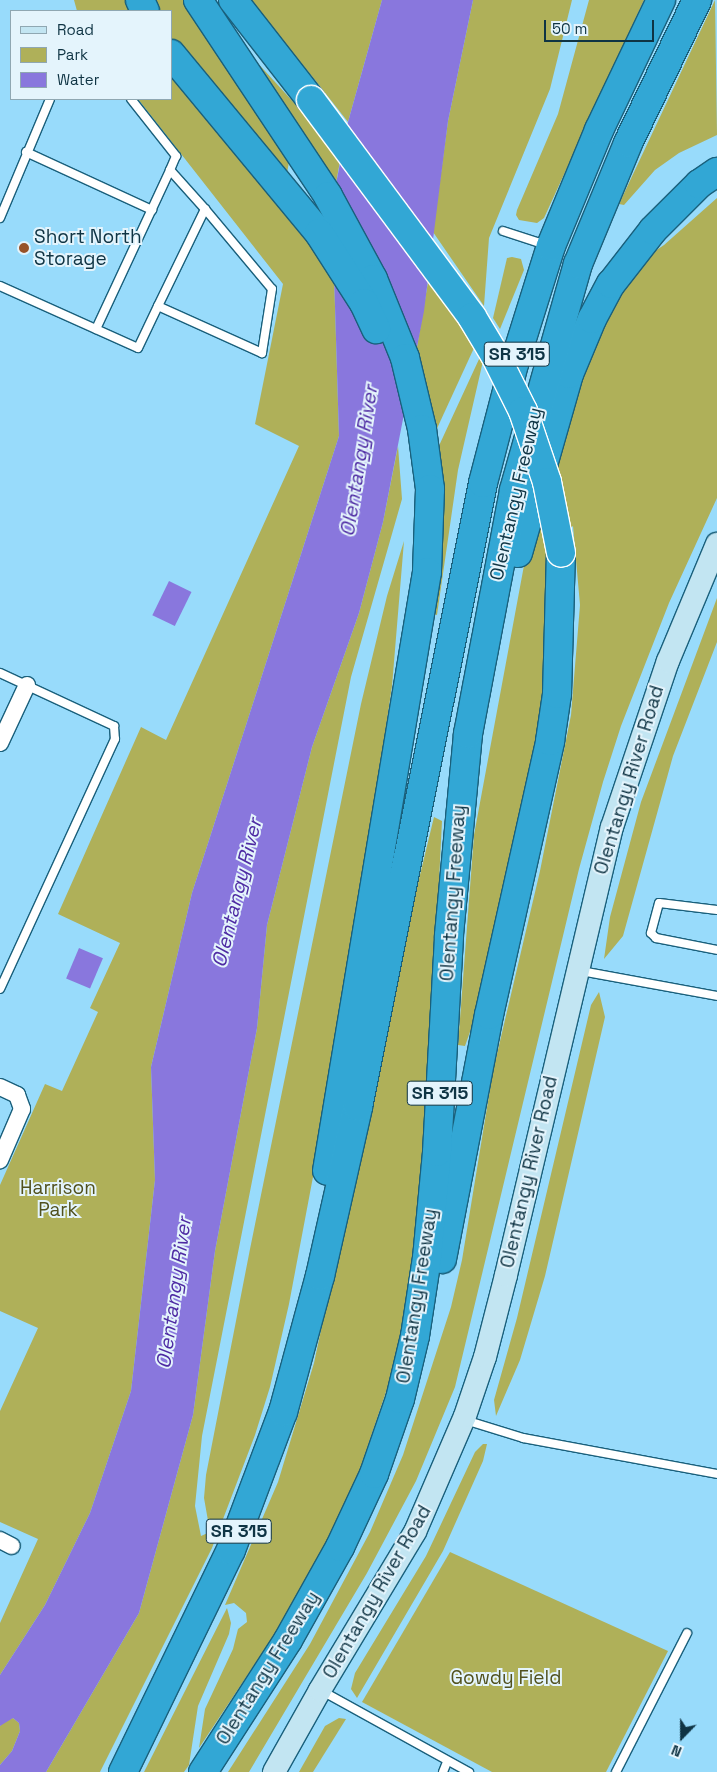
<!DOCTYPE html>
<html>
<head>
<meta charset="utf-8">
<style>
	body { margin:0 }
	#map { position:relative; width:717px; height:1772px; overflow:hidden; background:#98dbfb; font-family:"Space Grotesk",sans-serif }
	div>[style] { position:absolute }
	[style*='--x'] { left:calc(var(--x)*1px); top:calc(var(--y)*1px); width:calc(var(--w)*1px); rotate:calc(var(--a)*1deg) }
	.green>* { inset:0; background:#afb059 }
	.water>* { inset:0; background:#8977dd; transform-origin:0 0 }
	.roads { filter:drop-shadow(1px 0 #1a607c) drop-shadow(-1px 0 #1a607c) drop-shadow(0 1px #1a607c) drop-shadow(0 -1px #1a607c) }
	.lane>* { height:8px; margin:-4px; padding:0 4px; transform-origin:4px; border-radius:4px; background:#fff }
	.street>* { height:16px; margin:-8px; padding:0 8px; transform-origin:8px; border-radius:8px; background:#fff }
	.secondary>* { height:22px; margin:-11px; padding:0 11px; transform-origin:11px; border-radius:11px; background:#c2e5f2 }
	.highway>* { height:28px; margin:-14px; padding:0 14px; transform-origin:14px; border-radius:14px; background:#32a7d5 }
	.bridges { filter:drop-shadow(1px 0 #fff) drop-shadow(-1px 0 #fff) drop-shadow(0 1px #fff) drop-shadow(0 -1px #fff) }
	.highway-bridge>* { height:28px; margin:-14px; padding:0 14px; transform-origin:14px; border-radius:14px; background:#32a7d5 }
	.dots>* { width:14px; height:14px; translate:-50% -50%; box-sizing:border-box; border:2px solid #e4f4fc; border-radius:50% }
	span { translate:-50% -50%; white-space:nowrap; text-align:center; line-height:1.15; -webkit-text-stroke:4px #e4f4fc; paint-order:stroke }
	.shield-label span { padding:1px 4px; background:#e4f4fc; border:1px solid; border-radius:4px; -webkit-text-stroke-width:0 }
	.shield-label { font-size:18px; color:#0f3444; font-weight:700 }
	.poi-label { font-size:19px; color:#0f3444 }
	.left { translate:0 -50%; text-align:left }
	.street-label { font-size:19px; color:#0f3444 }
	.park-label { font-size:19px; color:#51511e }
	.water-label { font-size:20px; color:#4e2ba3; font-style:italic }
	.legend { position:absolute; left:10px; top:10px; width:162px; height:90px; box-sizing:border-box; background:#e4f4fc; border:1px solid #8fa7b2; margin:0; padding:6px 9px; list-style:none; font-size:15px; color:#0f3444 }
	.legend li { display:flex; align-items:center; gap:10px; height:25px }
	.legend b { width:25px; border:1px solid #8fa7b2 }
	.north { position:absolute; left:657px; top:1712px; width:50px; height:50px; -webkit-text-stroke:4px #e4f4fc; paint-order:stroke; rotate:202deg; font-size:14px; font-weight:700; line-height:20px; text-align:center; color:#0f3444 }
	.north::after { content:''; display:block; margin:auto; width:18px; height:22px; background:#0f3444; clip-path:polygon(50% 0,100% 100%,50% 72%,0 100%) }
	.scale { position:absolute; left:544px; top:20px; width:110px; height:22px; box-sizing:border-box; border:2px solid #0f3444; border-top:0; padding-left:6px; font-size:15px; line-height:18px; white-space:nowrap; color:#0f3444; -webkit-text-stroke:4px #e4f4fc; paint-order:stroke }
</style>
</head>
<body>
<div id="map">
	<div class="green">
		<div style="clip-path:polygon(74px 0,129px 0,135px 11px,77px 11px)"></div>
		<div style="clip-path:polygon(150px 0,185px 0,290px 156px,286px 179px,191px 66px,171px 37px,171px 11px,155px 11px)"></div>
		<div style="clip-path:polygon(250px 0,382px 0,348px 122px,315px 80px)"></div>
		<div style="clip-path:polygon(473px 0,572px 0,550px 89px,489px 238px,484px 306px,433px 232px,448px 121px)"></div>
		<div style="clip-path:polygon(589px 0,644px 0,544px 218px,537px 223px,519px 220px,516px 215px,517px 210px,558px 114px)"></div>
		<div style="clip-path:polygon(715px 0,717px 135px,679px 153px,655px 170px,624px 205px,619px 204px)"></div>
		<div style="clip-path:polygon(244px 48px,307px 117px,340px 161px,335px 189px)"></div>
		<div style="clip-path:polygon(171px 71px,262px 180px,334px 274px,339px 436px,192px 893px,151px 1067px,155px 1180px,131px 1391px,90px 1513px,45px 1605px,0 1675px,0 1623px,38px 1539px,0 1522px,0 1411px,38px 1328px,0 1311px,0 1185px,45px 1084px,62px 1091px,98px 1012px,90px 1008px,120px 943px,58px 914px,141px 727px,166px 740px,299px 446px,255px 424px,283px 284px,138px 99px,171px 99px)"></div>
		<div style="clip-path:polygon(717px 198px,717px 498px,669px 603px,621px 726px,603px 782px,579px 869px,455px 1387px,416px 1481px,367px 1573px,249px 1772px,228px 1772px,310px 1644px,370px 1532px,403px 1455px,451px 1307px,462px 1260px,493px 1071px,540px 871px,571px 715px,580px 605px,573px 526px,546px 549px,552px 584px,553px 631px,539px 743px,476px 1015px,465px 1046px,458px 1045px,474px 835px,525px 560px,561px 420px,597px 331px,640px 261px,664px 245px)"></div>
		<div style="clip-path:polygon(512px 257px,521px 259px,524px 270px,500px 329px,493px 318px,507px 258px)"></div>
		<div style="clip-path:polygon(429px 276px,474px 348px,434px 435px,416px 353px)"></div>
		<div style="clip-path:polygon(480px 357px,483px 361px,458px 470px,437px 615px,433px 614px,437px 450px)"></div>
		<div style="clip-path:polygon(398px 446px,402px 499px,351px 677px,202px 1436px,195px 1506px,201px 1536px,210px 1532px,204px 1498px,206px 1475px,250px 1249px,361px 704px,387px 596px,404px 541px,392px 686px,343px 1018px,289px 1304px,270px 1387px,255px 1435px,212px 1548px,100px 1772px,46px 1772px,139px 1613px,193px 1415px,215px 1251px,257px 1028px,267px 925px,312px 747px,359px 613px,383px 522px)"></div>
		<div style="clip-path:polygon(717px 598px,717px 642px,673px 756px,623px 936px,604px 959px,610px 917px,641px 802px)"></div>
		<div style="clip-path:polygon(434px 817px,442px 821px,425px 1164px,412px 1281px,391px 1377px,358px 1475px,322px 1550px,276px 1632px,199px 1748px,205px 1709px,233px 1649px,238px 1629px,247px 1622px,246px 1613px,234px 1603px,225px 1605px,278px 1482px,314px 1363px,397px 970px)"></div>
		<div style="clip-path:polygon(599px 992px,605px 1017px,545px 1276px,520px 1360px,496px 1416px,494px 1400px,517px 1318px,591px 1005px)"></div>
		<div style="clip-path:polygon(483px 1444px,487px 1444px,483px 1461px,443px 1551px,357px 1698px,351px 1689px,355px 1673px,426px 1556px,475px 1452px)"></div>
		<div style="clip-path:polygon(450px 1552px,668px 1651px,606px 1772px,492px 1772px,362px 1702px)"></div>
		<div style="clip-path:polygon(227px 1608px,231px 1623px,229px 1634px,198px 1706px,189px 1765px,184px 1772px,144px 1772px)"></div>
		<div style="clip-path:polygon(13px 1718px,19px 1723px,20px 1731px,12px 1751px,0 1765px,0 1726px,5px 1720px)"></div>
		<div style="clip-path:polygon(339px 1718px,346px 1719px,313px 1772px,299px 1772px,325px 1726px)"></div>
	</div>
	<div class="water">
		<div style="clip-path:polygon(382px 0,473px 0,448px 121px,424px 311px,383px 522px,359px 613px,312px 747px,267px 925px,257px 1028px,215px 1251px,193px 1415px,139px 1613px,46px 1772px,0 1772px,0 1765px,12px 1751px,20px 1731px,19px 1723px,13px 1718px,0 1726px,0 1675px,45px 1605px,90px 1513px,131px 1391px,155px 1180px,151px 1067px,192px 893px,339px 436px,334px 274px,335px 189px,348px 122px)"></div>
		<div style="left:169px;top:581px;width:25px;height:38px;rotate:26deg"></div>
		<div style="left:79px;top:948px;width:26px;height:33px;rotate:23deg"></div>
	</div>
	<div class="roads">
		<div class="lane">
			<div style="--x:131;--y:99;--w:73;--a:51.7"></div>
			<div style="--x:176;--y:156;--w:15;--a:113"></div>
			<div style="--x:26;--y:152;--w:139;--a:24.7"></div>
			<div style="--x:0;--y:218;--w:129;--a:-67.2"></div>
			<div style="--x:503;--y:231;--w:45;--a:18"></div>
			<div style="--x:0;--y:286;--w:151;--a:24.2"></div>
			<div style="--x:138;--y:348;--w:47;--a:-64.5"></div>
			<div style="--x:158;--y:306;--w:108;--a:-64.1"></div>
			<div style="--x:205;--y:209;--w:104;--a:50.1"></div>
			<div style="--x:272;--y:289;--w:65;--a:98.9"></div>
			<div style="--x:262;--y:353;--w:114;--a:-155.7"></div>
			<div style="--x:96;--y:329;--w:175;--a:-65"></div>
			<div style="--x:170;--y:170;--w:52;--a:48.1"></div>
			<div style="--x:0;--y:673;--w:126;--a:24.9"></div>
			<div style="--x:114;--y:726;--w:13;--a:86"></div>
			<div style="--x:115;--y:739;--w:275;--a:114.7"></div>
			<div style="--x:717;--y:910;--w:58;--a:-173.1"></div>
			<div style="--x:659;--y:903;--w:31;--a:105"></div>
			<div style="--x:651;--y:933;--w:7;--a:45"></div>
			<div style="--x:656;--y:938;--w:62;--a:11.1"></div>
			<div style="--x:581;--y:971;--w:138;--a:10.4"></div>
			<div style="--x:465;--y:1420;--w:61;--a:17.2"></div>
			<div style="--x:523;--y:1438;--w:197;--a:10.5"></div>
			<div style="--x:322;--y:1691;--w:168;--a:28.9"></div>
			<div style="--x:443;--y:1772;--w:11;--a:-68"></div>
			<div style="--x:616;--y:1772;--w:156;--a:-62.9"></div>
		</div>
		<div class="street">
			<div style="--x:0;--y:743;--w:64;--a:-65"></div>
			<div style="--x:0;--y:1087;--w:19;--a:25"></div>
			<div style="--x:17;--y:1095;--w:15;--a:70"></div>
			<div style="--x:22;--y:1109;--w:56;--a:113.3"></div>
			<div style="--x:0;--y:1540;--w:13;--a:27"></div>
		</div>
		<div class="secondary">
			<div style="--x:274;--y:1772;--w:94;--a:-60.7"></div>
			<div style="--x:320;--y:1690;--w:184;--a:-59"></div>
			<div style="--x:415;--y:1532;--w:126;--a:-66.7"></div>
			<div style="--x:465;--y:1416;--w:62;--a:-71.3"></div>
			<div style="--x:485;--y:1357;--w:85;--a:-75.6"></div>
			<div style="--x:506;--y:1275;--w:460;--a:-76.7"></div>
			<div style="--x:612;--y:827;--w:175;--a:-71.4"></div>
			<div style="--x:668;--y:661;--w:127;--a:-67.3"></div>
		</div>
		<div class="highway">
			<div style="--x:140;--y:0;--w:12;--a:66"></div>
			<div style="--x:198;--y:0;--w:235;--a:56.4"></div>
			<div style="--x:328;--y:196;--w:94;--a:61.5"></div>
			<div style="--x:373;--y:279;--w:85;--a:67.9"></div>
			<div style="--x:405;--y:358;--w:73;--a:76.5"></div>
			<div style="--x:422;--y:429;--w:61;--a:82.4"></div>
			<div style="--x:430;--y:489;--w:83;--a:92.1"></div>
			<div style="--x:427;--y:572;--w:607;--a:99.48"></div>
			<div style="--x:233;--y:0;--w:127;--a:52"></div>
			<div style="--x:171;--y:54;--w:232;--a:50.4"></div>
			<div style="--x:319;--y:233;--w:83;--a:57.3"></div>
			<div style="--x:364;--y:303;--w:29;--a:65"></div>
			<div style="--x:518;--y:553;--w:186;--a:-74.1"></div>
			<div style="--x:569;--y:374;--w:60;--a:-67.3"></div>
			<div style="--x:592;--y:319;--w:40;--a:-62"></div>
			<div style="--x:611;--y:284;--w:68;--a:-52.1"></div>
			<div style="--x:653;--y:230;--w:65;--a:-45"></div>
			<div style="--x:699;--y:184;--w:22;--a:-34"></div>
			<div style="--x:442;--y:1259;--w:248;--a:-79.1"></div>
			<div style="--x:489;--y:1015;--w:281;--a:-77.4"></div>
			<div style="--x:550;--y:741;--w:48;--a:-81.5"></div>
			<div style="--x:557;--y:694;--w:141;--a:-88.4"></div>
			<div style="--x:123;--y:1772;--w:247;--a:-64.1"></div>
			<div style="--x:231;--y:1550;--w:147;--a:-69.4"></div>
			<div style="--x:283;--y:1412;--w:141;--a:-74.8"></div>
			<div style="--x:320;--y:1276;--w:173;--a:-77.3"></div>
			<div style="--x:358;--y:1107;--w:636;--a:-78.67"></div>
			<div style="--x:483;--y:483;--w:123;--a:-75.4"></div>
			<div style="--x:514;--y:364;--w:124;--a:-72.6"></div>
			<div style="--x:551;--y:246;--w:126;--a:-67.5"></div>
			<div style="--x:599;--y:130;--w:144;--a:-64.5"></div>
			<div style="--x:203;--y:1772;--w:157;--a:-57.2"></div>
			<div style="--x:288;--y:1640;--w:107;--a:-60.8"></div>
			<div style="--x:340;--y:1547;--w:81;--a:-65"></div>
			<div style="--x:374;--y:1474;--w:79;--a:-70.9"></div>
			<div style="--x:400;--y:1399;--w:65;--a:-76.6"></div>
			<div style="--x:415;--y:1336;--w:79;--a:-81.3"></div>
			<div style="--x:427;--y:1258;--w:106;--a:-84.6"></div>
			<div style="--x:437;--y:1152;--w:217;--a:-86.8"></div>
			<div style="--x:449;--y:935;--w:202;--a:-84.6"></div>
			<div style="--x:468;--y:734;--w:248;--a:-79.3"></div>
			<div style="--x:514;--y:490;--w:235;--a:-74.2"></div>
			<div style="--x:578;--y:264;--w:131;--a:-67.5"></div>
			<div style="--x:628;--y:143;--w:159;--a:-64.2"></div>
		</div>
	</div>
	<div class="bridges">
		<div class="highway-bridge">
			<div style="--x:311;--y:100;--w:270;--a:53.4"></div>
			<div style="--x:472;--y:317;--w:47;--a:59"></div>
			<div style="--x:496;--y:357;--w:60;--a:63.4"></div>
			<div style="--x:523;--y:411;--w:75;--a:71.3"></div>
			<div style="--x:547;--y:482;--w:72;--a:78.8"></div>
		</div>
	</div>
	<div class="dots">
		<div style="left:24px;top:248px;background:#975228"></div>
	</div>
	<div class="shield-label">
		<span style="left:517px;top:354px">SR 315</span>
		<span style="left:440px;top:1093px">SR 315</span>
		<span style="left:239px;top:1531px">SR 315</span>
	</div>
	<div class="poi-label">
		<span class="left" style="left:34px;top:248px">Short North<br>Storage</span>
	</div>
	<div class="street-label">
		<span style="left:516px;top:494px;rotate:-77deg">Olentangy Freeway</span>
		<span style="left:629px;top:780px;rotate:-73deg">Olentangy River Road</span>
		<span style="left:453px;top:893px;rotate:-86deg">Olentangy Freeway</span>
		<span style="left:529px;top:1172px;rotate:-77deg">Olentangy River Road</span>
		<span style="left:417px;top:1296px;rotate:-81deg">Olentangy Freeway</span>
		<span style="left:377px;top:1592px;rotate:-60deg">Olentangy River Road</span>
		<span style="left:268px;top:1668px;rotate:-58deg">Olentangy Freeway</span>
	</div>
	<div class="park-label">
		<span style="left:58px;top:1199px">Harrison<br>Park</span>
		<span style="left:506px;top:1678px">Gowdy Field</span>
	</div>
	<div class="water-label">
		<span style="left:359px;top:461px;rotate:-81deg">Olentangy River</span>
		<span style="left:237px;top:893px;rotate:-76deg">Olentangy River</span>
		<span style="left:174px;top:1293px;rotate:-82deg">Olentangy River</span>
	</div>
	<ul class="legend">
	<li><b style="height:6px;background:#c2e5f2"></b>Road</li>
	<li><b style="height:14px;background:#afb059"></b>Park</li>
	<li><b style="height:14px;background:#8977dd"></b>Water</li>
	</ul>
	<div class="north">N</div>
	<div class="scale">50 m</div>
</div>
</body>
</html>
